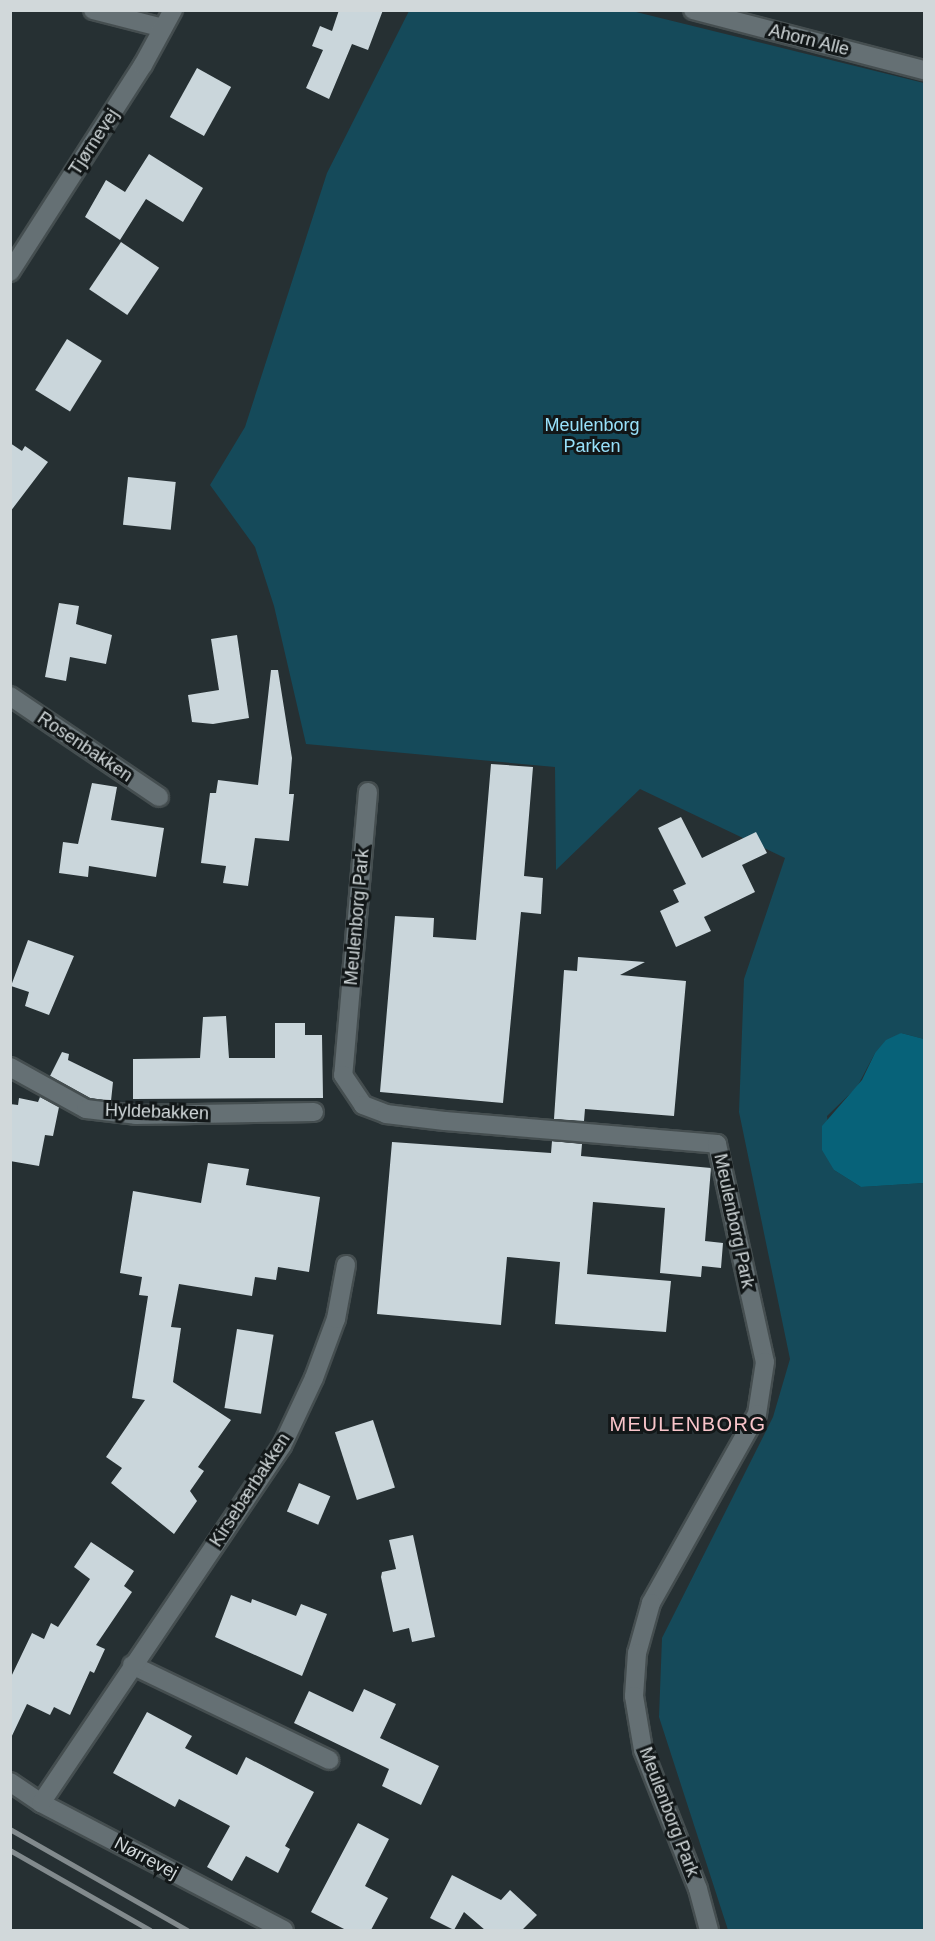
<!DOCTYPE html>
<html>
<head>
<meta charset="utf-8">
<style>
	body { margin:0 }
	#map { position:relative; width:935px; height:1941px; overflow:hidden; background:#263033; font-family:Helvetica,sans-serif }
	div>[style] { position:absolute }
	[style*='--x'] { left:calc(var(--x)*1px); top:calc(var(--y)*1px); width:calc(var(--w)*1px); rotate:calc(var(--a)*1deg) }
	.green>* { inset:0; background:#154a5a }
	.water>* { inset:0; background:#076279 }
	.building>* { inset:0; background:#cad6db; transform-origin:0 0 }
	.roads { filter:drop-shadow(2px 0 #454e50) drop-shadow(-2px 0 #454e50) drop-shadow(0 2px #454e50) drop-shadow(0 -2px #454e50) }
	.minor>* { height:18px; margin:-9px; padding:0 9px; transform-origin:9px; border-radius:9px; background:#657074 }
	.rail>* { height:4.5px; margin:-2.25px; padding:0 2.25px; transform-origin:2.25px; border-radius:2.25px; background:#828a8d }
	span { translate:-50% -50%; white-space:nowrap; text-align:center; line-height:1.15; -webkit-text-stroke:6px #121718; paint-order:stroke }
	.street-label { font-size:18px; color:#d1d8da }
	.park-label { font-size:18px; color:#98e1fa }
	.neighbourhood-label { font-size:20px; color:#f9c5ca; letter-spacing:1.5px }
	.frame { position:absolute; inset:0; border:12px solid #d1d8da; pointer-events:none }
</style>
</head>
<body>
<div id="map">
	<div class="green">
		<div style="clip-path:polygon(409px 11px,632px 11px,924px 83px,924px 1039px,901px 1033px,875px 1053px,857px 1087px,827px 1116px,834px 1170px,861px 1187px,924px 1183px,924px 1930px,728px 1930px,659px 1717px,662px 1638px,773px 1417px,790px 1359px,739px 1112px,744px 979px,785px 858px,640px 789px,556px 870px,555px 767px,306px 744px,274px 606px,255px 547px,210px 485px,245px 427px,327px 173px)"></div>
	</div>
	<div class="water">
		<div style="clip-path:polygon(901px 1033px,924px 1039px,924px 1183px,861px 1187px,834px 1170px,822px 1150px,822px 1126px,862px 1080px,875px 1053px,886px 1040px)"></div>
	</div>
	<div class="building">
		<div style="clip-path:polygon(339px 10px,383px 10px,368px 50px,352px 44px,329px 99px,306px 88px,323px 50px,312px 46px,320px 26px,332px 31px)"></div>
		<div style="left:197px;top:68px;width:39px;height:56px;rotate:29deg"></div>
		<div style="clip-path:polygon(149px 154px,203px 188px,183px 222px,146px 199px,120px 240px,85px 217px,106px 180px,125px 192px)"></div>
		<div style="left:121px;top:242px;width:46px;height:57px;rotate:34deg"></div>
		<div style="left:67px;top:339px;width:41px;height:60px;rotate:32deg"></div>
		<div style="clip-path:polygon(10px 443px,22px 451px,25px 446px,48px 462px,10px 512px)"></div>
		<div style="left:128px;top:477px;width:48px;height:48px;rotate:6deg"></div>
		<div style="clip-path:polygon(59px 603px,79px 606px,76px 624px,112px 635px,106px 664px,70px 657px,66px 681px,45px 677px)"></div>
		<div style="clip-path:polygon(237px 635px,249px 718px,213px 724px,192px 722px,188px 695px,219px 690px,211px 639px)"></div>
		<div style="clip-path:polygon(271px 670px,278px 670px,292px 758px,289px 794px,294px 794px,289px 841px,255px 838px,248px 886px,223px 883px,226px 866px,201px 863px,210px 793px,216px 793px,218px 780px,258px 785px)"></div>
		<div style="clip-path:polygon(491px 764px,533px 767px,524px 876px,543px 878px,541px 914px,521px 912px,503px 1103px,380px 1092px,395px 916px,434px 918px,433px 937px,476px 940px)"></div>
		<div style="clip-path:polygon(92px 783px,117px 787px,111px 820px,164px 828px,156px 877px,89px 866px,88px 877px,59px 873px,63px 842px,78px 844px)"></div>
		<div style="clip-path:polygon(681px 817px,702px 858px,756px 832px,767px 853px,742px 865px,755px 892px,704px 917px,711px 931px,676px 947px,660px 911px,679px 902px,673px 890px,686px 884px,658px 828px)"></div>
		<div style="clip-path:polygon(28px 940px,74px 956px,49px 1015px,25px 1006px,29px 992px,11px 986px)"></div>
		<div style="clip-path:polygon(578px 957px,645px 962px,620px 975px,686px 981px,674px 1116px,585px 1109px,584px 1121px,554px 1119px,564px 970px,577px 971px)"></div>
		<div style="clip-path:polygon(226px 1016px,229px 1058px,275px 1058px,275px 1023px,305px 1023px,305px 1035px,322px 1035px,323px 1098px,133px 1099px,133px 1059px,200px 1058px,203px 1017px)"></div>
		<div style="clip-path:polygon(62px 1052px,69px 1054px,68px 1060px,113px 1082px,111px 1101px,90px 1098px,50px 1076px)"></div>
		<div style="clip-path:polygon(40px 1097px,59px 1107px,53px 1136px,45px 1135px,39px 1166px,10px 1161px,10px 1104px,18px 1105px,19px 1098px,38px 1102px)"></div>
		<div style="clip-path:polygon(552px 1141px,582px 1144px,581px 1156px,711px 1168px,705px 1241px,723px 1243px,721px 1268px,702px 1266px,701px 1277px,660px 1273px,665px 1208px,593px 1202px,587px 1274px,671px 1281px,666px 1332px,555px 1324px,560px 1262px,507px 1257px,501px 1325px,377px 1314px,392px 1142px,551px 1153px)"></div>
		<div style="clip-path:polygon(208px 1163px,249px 1169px,246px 1185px,320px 1197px,309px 1272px,278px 1267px,276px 1280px,255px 1277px,252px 1296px,179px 1284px,171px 1327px,181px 1328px,173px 1382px,231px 1420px,198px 1467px,204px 1471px,190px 1491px,197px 1501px,174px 1534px,111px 1483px,122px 1468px,106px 1457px,145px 1400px,132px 1398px,148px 1296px,139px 1295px,142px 1277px,120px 1273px,133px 1191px,201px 1203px)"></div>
		<div style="left:237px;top:1329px;width:37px;height:80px;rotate:9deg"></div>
		<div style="left:373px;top:1420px;width:71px;height:40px;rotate:72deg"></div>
		<div style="left:299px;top:1483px;width:34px;height:31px;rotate:23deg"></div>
		<div style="clip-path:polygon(413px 1535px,435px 1637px,412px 1642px,409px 1628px,393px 1632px,381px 1577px,382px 1572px,396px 1569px,389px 1540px)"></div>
		<div style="clip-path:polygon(91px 1542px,134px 1571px,124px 1586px,132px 1592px,96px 1645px,105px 1649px,94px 1673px,90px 1671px,70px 1715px,54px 1707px,50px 1715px,27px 1704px,10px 1740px,10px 1679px,32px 1633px,44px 1639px,51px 1623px,58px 1627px,90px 1579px,74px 1567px)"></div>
		<div style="clip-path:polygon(231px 1595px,251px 1603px,252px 1599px,296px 1616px,301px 1604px,327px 1614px,302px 1676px,215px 1637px)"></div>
		<div style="clip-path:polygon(364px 1689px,396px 1704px,380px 1738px,439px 1766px,421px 1805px,382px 1786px,389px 1769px,294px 1723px,309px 1691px,353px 1712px)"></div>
		<div style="clip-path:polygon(147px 1712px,192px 1736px,185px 1748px,237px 1775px,246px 1757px,314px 1792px,285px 1846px,290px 1849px,278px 1873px,246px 1856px,232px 1881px,207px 1867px,230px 1826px,179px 1799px,175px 1807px,113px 1773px)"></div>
		<div style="clip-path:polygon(358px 1823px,389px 1839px,365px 1886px,388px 1898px,371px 1930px,346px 1930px,311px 1912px)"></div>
		<div style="clip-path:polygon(452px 1875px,501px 1900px,510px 1890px,537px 1915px,522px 1930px,485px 1930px,464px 1912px,454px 1930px,430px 1918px)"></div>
	</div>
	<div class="roads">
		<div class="minor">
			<div style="--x:93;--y:10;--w:72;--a:14.4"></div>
			<div style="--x:693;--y:10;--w:239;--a:14.6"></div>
			<div style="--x:10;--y:272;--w:246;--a:-57.3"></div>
			<div style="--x:143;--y:65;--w:63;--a:-61.4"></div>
			<div style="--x:10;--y:696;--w:180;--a:34.1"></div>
			<div style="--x:368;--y:792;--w:284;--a:95"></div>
			<div style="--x:343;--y:1075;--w:36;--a:56"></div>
			<div style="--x:363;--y:1105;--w:25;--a:21"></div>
			<div style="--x:386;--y:1114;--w:59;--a:6.8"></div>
			<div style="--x:445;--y:1121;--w:273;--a:4.8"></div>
			<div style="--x:717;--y:1144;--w:223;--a:77.6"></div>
			<div style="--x:765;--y:1362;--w:53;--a:98.7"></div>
			<div style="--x:757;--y:1414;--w:217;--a:119.3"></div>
			<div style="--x:651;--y:1603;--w:52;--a:105.6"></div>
			<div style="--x:637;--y:1653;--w:43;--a:94"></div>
			<div style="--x:634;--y:1696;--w:55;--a:80.5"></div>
			<div style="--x:643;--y:1750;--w:149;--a:68.4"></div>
			<div style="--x:698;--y:1889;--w:42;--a:75"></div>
			<div style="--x:10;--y:1067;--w:87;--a:28.9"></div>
			<div style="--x:86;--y:1109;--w:50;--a:6.8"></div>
			<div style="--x:136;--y:1115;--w:178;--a:-1"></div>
			<div style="--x:132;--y:1665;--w:219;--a:25.7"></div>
			<div style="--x:10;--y:1782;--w:37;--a:34"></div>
			<div style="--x:41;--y:1803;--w:274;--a:27.6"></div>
			<div style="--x:41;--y:1803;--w:431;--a:-56"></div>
			<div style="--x:282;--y:1446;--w:75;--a:-64.8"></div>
			<div style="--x:314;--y:1378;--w:63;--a:-69.6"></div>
			<div style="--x:336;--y:1319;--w:55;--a:-79.5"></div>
		</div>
	</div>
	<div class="rail">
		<div style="--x:10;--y:1829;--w:204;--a:29.7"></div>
		<div style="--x:10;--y:1850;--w:161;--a:29.7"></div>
	</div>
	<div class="street-label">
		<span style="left:809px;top:40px;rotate:14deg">Ahorn Alle</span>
		<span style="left:94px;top:142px;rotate:-57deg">Tjørnevej</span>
		<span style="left:85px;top:747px;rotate:34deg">Rosenbakken</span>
		<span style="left:357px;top:917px;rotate:-85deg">Meulenborg Park</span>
		<span style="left:157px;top:1112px;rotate:2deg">Hyldebakken</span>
		<span style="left:734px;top:1221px;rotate:78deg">Meulenborg Park</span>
		<span style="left:250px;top:1490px;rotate:-57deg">Kirsebærbakken</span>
		<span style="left:669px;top:1812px;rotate:69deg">Meulenborg Park</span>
		<span style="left:146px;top:1858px;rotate:28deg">Nørrevej</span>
	</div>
	<div class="park-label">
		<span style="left:592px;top:436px">Meulenborg<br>Parken</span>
	</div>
	<div class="neighbourhood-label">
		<span style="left:688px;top:1424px">MEULENBORG</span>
	</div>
	<div class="frame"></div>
</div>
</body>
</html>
